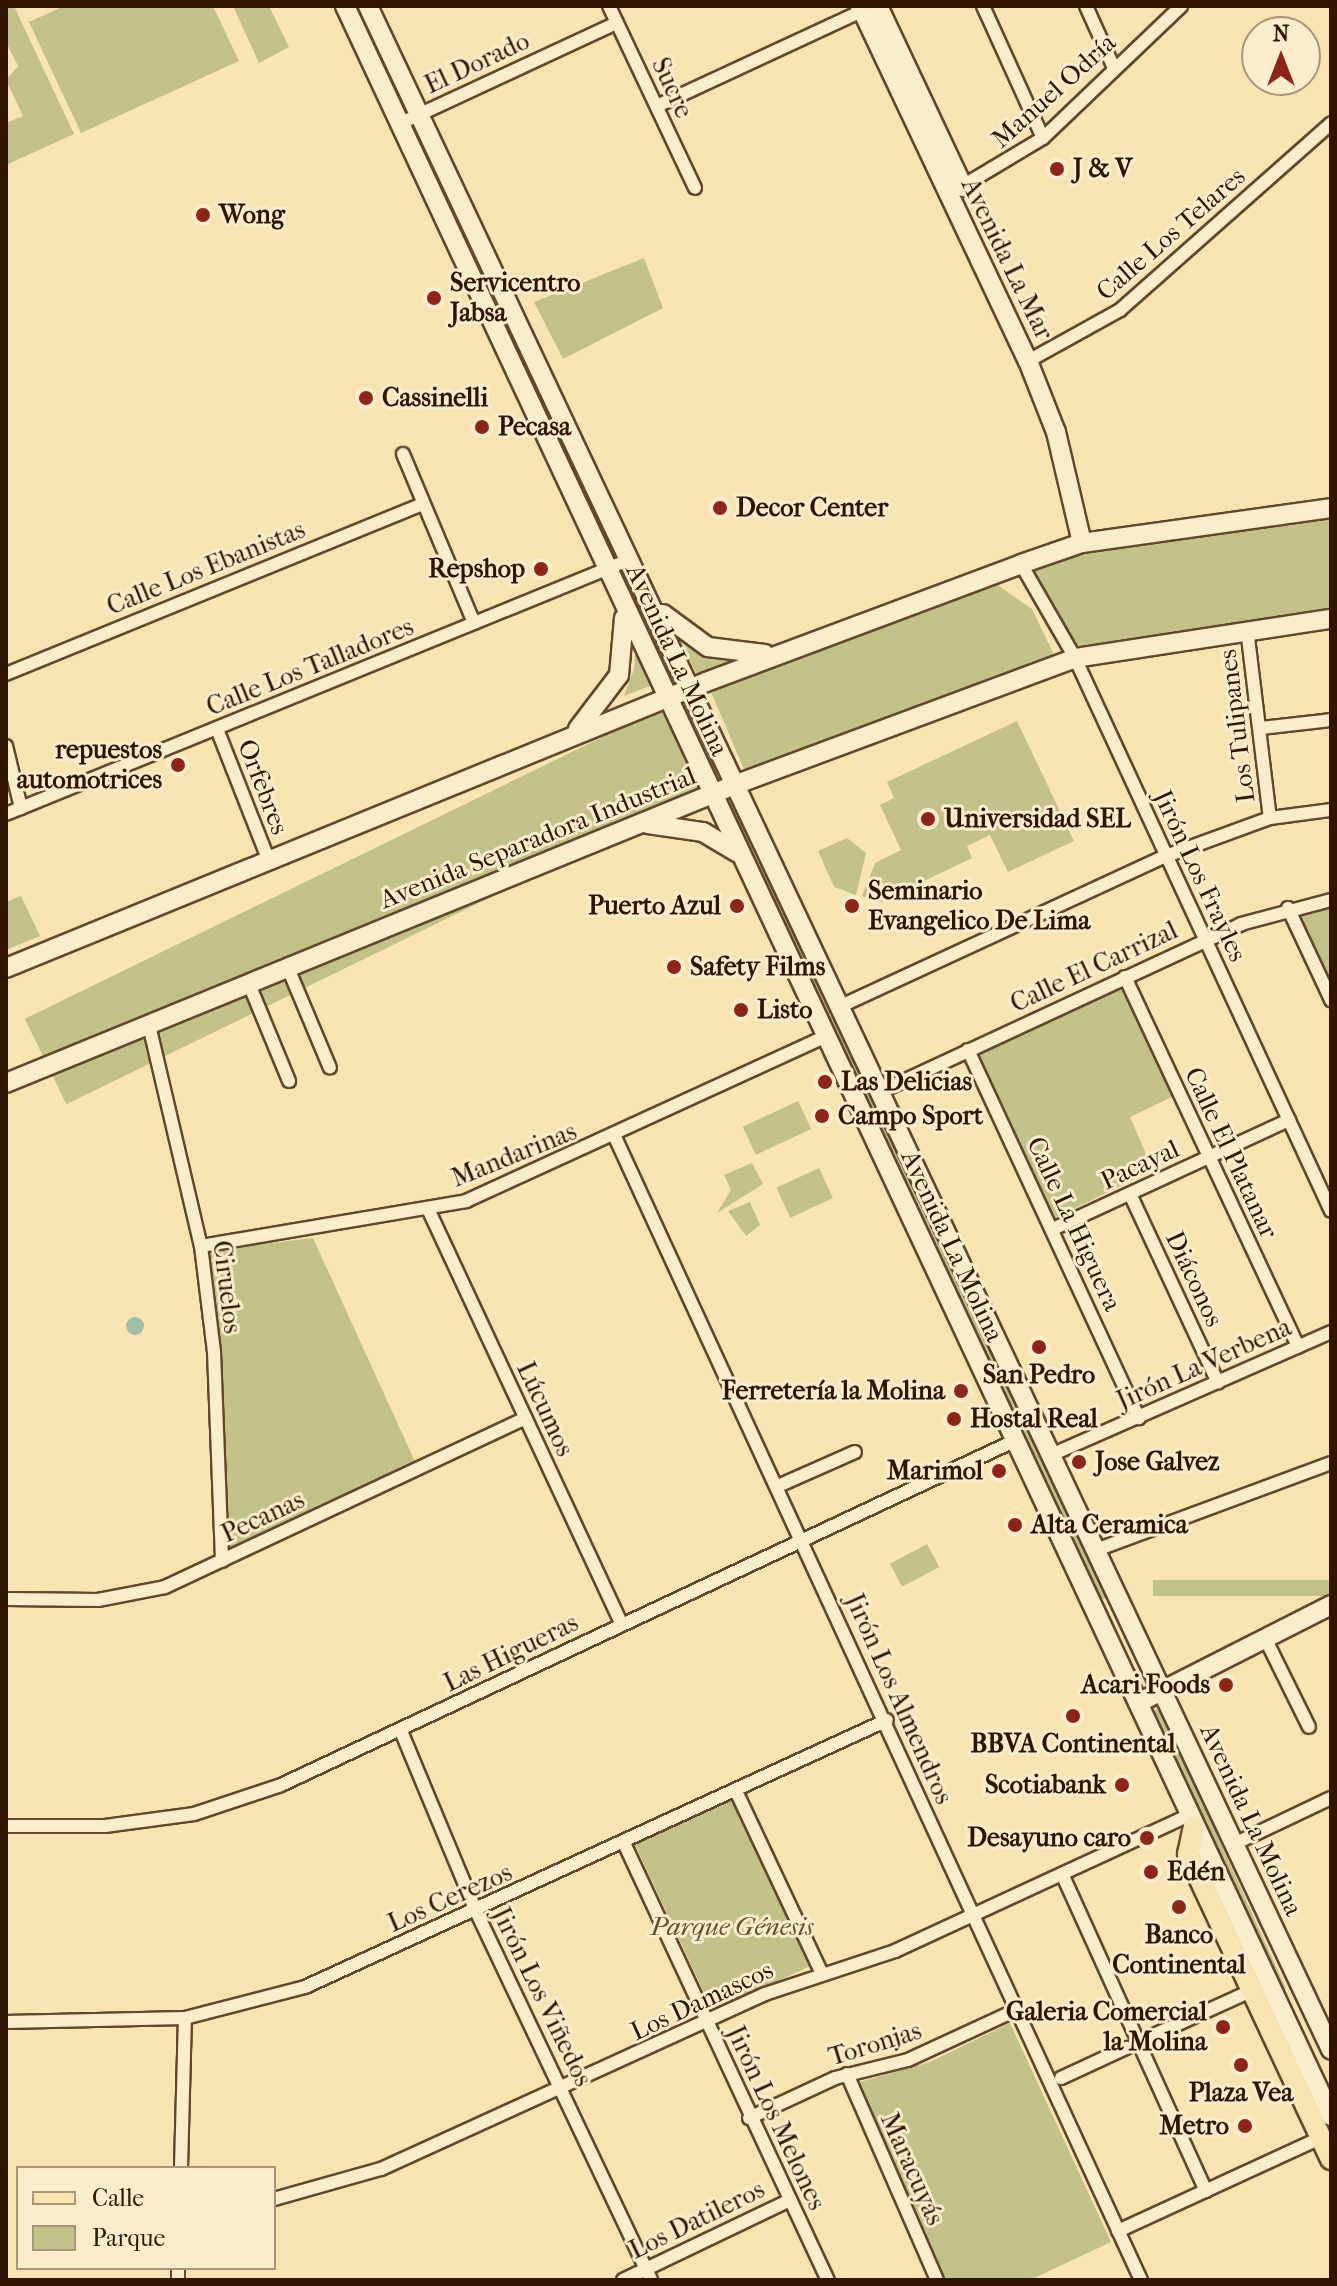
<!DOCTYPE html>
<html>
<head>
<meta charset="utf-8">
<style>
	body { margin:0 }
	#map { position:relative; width:1337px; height:2286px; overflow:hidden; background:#f7e4b1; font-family:"IM FELL French Canon",serif }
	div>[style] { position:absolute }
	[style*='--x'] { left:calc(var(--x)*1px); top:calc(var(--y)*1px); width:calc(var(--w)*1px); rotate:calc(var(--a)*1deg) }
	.green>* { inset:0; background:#c2c288; transform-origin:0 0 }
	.water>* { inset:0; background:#9ebfa7 }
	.round { border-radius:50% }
	.roads { filter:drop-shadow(2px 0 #62472c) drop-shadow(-2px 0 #62472c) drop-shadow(0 2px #62472c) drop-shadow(0 -2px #62472c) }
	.street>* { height:12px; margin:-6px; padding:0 6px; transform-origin:6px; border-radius:6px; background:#faedcc }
	.secondary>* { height:18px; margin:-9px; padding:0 9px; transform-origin:9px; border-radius:9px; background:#faedcc }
	.primary>* { height:20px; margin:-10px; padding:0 10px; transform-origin:10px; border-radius:10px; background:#f7e4b1 }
	.dots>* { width:22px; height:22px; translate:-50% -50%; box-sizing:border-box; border:4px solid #faedcc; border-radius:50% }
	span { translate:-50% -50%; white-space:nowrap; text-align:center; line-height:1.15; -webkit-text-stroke:6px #faedcc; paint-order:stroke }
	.street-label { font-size:26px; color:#301300 }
	.poi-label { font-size:26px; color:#301300; font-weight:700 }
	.left { translate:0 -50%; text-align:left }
	.right { translate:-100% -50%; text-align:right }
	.park-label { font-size:26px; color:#635030; font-style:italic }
	.frame { position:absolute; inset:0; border:8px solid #301300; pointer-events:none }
	.legend { position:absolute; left:16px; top:2166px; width:260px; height:104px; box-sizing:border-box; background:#faedcc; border:2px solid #a9967a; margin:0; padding:10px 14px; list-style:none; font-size:24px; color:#301300 }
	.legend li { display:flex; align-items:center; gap:16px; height:40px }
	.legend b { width:40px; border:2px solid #a9967a }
	.north { position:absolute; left:1241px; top:16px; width:80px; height:80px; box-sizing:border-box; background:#faedcc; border:2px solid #a9967a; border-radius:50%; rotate:0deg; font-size:22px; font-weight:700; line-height:32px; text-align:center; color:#301300 }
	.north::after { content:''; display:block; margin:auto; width:28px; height:36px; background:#8f2418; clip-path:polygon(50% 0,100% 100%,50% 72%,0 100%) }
</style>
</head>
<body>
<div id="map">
	<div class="green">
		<div style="clip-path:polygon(6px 6px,14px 6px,74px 134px,6px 165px,6px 123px,23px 116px,6px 80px,18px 66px,6px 42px)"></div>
		<div style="clip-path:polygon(64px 6px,213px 6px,239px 61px,81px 133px,29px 22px)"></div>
		<div style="clip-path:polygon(233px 6px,269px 6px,289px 47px,259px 63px)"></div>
		<div style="clip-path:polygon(644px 258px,663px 308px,563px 359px,534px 302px)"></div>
		<div style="clip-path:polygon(1331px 517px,1331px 611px,1079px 646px,1066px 640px,1034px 581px,1035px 567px,1123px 544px)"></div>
		<div style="clip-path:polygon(992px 581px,1032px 609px,1055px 657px,746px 774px,711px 692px)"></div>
		<div style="clip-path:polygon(681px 644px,702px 655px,755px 659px,700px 680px)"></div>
		<div style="clip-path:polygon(636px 646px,652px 685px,624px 696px,634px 669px)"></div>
		<div style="clip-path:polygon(678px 705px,689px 706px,718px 767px,714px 782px)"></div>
		<div style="left:662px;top:708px;width:95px;height:709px;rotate:64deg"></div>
		<div style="clip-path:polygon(1017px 721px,1074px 841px,1008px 872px,990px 835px,967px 846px,972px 858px,880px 902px,862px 896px,875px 863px,901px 850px,880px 805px,894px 798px,887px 782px)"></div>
		<div style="left:736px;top:799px;width:52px;height:14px;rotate:66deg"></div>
		<div style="clip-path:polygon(847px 838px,866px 853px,856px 895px,834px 887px,818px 851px)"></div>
		<div style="clip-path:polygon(761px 863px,776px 886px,1108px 1599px,1099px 1598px,757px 874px)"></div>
		<div style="clip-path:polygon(21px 896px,40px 936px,6px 950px,6px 902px)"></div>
		<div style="clip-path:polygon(1331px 903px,1331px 985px,1297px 912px)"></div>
		<div style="clip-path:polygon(1121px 986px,1172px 1097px,1130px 1117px,1153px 1170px,1055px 1218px,976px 1055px)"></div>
		<div style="left:798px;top:1101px;width:31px;height:61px;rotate:65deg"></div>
		<div style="clip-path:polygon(752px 1163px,763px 1184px,717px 1213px,731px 1190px,724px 1175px)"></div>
		<div style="left:819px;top:1168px;width:33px;height:47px;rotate:65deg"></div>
		<div style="clip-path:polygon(750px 1202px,760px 1225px,746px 1236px,728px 1211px)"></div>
		<div style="clip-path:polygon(313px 1238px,417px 1466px,226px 1555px,204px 1251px)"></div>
		<div style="left:927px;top:1544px;width:26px;height:42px;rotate:62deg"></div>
		<div style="left:1331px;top:1580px;width:16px;height:178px;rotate:90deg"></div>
		<div style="clip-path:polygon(1160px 1708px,1286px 1989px,1279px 1991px,1152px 1712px)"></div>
		<div style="left:733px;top:1799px;width:184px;height:108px;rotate:65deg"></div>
		<div style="clip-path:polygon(1010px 2023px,1111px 2242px,1030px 2280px,946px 2280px,856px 2083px,930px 2062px)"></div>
	</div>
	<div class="water">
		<div class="round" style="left:126px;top:1317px;width:18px;height:18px"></div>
	</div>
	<div class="roads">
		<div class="street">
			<div style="--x:609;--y:6;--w:201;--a:64.7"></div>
			<div style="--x:983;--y:6;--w:145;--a:65.6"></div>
			<div style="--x:1086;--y:6;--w:68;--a:65.7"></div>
			<div style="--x:657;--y:106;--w:226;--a:-24.9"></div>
			<div style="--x:399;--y:124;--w:240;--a:-24.9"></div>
			<div style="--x:956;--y:190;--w:101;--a:-30.9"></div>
			<div style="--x:1043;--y:138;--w:191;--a:-43.7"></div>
			<div style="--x:1028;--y:361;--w:105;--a:-29"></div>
			<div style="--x:1120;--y:310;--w:282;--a:-41.5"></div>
			<div style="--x:403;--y:454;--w:183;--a:67.2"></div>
			<div style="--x:1021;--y:564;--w:108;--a:60.1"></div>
			<div style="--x:1075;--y:658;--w:609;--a:65.16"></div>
			<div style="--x:1247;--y:629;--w:190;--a:83.1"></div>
			<div style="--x:6;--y:674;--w:450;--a:-22.2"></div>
			<div style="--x:1261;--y:728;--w:70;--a:-6.5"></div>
			<div style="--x:217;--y:729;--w:142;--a:68.5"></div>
			<div style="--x:6;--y:746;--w:64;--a:76.4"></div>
			<div style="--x:6;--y:814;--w:675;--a:-22.2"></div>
			<div style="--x:1288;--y:908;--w:102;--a:64.9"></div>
			<div style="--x:288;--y:968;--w:108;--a:67.2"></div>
			<div style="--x:1125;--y:977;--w:408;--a:64.9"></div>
			<div style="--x:249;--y:984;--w:105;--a:67.6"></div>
			<div style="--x:841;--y:1006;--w:358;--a:-24.8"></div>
			<div style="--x:1166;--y:856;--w:111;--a:-20.1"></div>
			<div style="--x:1270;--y:818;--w:62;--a:-7.5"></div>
			<div style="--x:149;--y:1025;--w:227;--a:76.8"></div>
			<div style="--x:201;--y:1246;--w:107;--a:83"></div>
			<div style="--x:214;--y:1352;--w:209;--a:87.8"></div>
			<div style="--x:968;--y:1050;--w:406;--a:65.1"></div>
			<div style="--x:882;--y:1091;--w:396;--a:-24.9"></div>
			<div style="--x:1241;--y:924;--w:93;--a:-14.9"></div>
			<div style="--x:615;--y:1137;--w:1258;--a:65.29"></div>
			<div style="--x:1130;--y:1194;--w:208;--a:65"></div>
			<div style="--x:429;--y:1211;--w:456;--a:65"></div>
			<div style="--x:1053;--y:1229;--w:260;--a:-24.8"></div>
			<div style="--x:201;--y:1246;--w:269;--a:-9.6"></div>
			<div style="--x:466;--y:1201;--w:394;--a:-24.6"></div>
			<div style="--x:1051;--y:1455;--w:306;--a:-23.7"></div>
			<div style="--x:778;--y:1486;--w:84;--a:-23.8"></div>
			<div style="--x:1096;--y:1550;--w:251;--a:-20.3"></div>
			<div style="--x:6;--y:1599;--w:92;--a:0.6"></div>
			<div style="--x:98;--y:1600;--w:68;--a:-11"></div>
			<div style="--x:165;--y:1587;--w:398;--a:-25.1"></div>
			<div style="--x:1265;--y:1638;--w:99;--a:63.7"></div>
			<div style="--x:401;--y:1731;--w:195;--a:67.4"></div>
			<div style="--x:476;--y:1911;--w:408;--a:64.6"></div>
			<div style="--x:736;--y:1791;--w:200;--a:64.8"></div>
			<div style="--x:6;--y:1826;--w:99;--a:0"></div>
			<div style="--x:105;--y:1826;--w:90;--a:-7.7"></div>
			<div style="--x:194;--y:1814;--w:92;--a:-18.4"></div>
			<div style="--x:281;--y:1785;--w:810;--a:-25.14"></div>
			<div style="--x:624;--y:1843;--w:482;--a:65"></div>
			<div style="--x:1234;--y:1844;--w:107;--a:-25.4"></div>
			<div style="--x:1063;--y:1876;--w:346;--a:65.6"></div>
			<div style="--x:6;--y:2022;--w:179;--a:-1.3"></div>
			<div style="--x:185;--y:2018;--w:124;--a:-14.5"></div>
			<div style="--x:305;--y:1987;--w:640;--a:-24.64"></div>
			<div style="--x:1156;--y:2034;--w:104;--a:-24.4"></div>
			<div style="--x:847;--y:2074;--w:225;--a:66.4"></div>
			<div style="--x:1061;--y:2078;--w:72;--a:-24.8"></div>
			<div style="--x:749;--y:2118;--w:95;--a:-24.9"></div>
			<div style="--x:835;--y:2078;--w:75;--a:-13.9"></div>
			<div style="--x:908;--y:2060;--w:117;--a:-24.8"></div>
			<div style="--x:181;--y:2168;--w:150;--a:-88.5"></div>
			<div style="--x:274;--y:2199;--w:111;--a:-15.7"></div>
			<div style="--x:381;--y:2169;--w:422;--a:-24.5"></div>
			<div style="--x:765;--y:1994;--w:137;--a:-18.3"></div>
			<div style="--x:895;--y:1951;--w:324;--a:-24.8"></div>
			<div style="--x:1118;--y:2231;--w:222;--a:-24.7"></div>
			<div style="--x:178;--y:2280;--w:12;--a:-90"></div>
			<div style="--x:623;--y:2280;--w:185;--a:-25.6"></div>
		</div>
		<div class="secondary">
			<div style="--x:345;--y:6;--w:2329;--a:64.95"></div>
			<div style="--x:368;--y:6;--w:2259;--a:64.77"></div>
			<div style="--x:860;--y:6;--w:393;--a:64.7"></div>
			<div style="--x:1028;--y:361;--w:76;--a:68.5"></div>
			<div style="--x:1056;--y:432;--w:114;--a:76.8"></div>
			<div style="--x:878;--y:6;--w:200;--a:64.8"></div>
			<div style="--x:663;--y:614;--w:56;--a:36.3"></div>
			<div style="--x:708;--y:647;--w:57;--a:7"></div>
			<div style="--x:578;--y:729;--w:68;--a:-52.8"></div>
			<div style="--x:619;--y:675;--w:57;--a:-85"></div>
			<div style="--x:648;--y:824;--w:56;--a:8.3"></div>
			<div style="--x:703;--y:832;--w:39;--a:31"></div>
			<div style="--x:6;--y:968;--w:756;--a:-22.22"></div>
			<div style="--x:706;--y:682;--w:336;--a:-20.5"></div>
			<div style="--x:1021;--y:564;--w:65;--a:-19"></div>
			<div style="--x:1082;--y:543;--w:251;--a:-8"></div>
			<div style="--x:6;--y:1083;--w:790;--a:-22.25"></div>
			<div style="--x:737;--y:784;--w:361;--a:-20.4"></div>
			<div style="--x:1075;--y:658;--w:259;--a:-8.7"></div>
			<div style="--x:1138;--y:1703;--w:216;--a:-26.9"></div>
		</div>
		<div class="primary">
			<div style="--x:1194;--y:1826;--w:29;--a:102"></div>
			<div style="--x:1188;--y:1854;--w:337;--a:64.9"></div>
		</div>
	</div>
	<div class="dots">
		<div style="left:1057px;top:169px;background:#8f2418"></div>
		<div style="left:203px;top:215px;background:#8f2418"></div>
		<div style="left:434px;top:298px;background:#8f2418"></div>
		<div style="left:366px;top:398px;background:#8f2418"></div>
		<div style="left:482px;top:427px;background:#8f2418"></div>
		<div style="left:720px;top:508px;background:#8f2418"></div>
		<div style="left:541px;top:569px;background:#8f2418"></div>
		<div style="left:178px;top:765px;background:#8f2418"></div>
		<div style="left:928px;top:819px;background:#8f2418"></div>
		<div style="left:737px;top:906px;background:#8f2418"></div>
		<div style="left:852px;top:906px;background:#8f2418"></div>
		<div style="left:674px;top:967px;background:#8f2418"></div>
		<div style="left:741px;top:1010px;background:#8f2418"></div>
		<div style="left:825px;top:1082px;background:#8f2418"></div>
		<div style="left:822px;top:1116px;background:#8f2418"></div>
		<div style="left:1039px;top:1347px;background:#8f2418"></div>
		<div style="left:961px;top:1391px;background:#8f2418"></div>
		<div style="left:954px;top:1419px;background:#8f2418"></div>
		<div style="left:1079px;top:1462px;background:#8f2418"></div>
		<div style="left:999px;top:1471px;background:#8f2418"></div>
		<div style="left:1015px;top:1525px;background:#8f2418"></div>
		<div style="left:1226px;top:1685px;background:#8f2418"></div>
		<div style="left:1073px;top:1716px;background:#8f2418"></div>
		<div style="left:1122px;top:1785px;background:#8f2418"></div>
		<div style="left:1147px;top:1838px;background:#8f2418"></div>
		<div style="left:1151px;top:1872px;background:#8f2418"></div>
		<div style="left:1179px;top:1907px;background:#8f2418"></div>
		<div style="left:1223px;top:2027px;background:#8f2418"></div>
		<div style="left:1241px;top:2065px;background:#8f2418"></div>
		<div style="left:1245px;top:2126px;background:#8f2418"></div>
	</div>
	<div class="street-label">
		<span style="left:477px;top:63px;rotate:-25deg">El Dorado</span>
		<span style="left:672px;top:88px;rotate:65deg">Sucre</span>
		<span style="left:1054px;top:91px;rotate:-42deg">Manuel Odría</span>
		<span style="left:1171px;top:234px;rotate:-41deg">Calle Los Telares</span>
		<span style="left:1007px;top:259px;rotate:64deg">Avenida La Mar</span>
		<span style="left:206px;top:568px;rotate:-22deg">Calle Los Ebanistas</span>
		<span style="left:677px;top:660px;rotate:65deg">Avenida La Molina</span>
		<span style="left:310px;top:667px;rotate:-22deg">Calle Los Talladores</span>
		<span style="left:1237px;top:726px;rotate:-97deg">Los Tulipanes</span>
		<span style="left:263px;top:787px;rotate:69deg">Orfebres</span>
		<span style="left:538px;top:838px;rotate:-22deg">Avenida Separadora Industrial</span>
		<span style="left:1200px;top:876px;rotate:65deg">Jirón Los Frayles</span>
		<span style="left:1094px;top:967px;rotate:-25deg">Calle El Carrizal</span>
		<span style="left:1231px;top:1153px;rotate:65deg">Calle El Platanar</span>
		<span style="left:514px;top:1155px;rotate:-22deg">Mandarinas</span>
		<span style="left:1140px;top:1165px;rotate:-25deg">Pacayal</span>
		<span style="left:1074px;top:1224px;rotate:65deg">Calle La Higuera</span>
		<span style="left:952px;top:1246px;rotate:65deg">Avenida La Molina</span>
		<span style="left:1194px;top:1279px;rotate:65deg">Diáconos</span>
		<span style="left:227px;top:1287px;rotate:83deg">Ciruelos</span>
		<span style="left:1204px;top:1364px;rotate:-24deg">Jirón La Verbena</span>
		<span style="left:545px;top:1409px;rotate:65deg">Lúcumos</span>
		<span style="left:263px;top:1517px;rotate:-25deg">Pecanas</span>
		<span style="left:511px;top:1653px;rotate:-26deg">Las Higueras</span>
		<span style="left:899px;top:1699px;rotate:66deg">Jirón Los Almendros</span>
		<span style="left:1251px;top:1820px;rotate:65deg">Avenida La Molina</span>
		<span style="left:450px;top:1898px;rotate:-24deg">Los Cerezos</span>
		<span style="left:542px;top:1997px;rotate:64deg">Jirón Los Viñedos</span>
		<span style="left:702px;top:2001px;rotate:-25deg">Los Damascos</span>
		<span style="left:875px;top:2044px;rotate:-17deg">Toronjas</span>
		<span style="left:776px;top:2118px;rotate:65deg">Jirón Los Melones</span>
		<span style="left:912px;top:2169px;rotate:66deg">Maracuyás</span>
		<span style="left:697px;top:2220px;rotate:-26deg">Los Datileros</span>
	</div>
	<div class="poi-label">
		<span class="left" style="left:1073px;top:169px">J &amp; V</span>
		<span class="left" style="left:219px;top:215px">Wong</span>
		<span class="left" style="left:450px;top:298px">Servicentro<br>Jabsa</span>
		<span class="left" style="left:382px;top:398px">Cassinelli</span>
		<span class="left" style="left:498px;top:427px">Pecasa</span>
		<span class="left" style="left:736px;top:508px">Decor Center</span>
		<span class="right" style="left:525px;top:569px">Repshop</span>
		<span class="right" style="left:162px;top:765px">repuestos<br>automotrices</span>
		<span class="left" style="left:944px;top:819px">Universidad SEL</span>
		<span class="left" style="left:868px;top:906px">Seminario<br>Evangelico De Lima</span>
		<span class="right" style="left:721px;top:906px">Puerto Azul</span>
		<span class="left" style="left:690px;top:967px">Safety Films</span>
		<span class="left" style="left:757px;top:1010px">Listo</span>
		<span class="left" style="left:841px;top:1082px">Las Delicias</span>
		<span class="left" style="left:838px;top:1116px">Campo Sport</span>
		<span style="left:1039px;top:1375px">San Pedro</span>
		<span class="right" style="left:945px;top:1391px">Ferretería la Molina</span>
		<span class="left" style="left:970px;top:1419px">Hostal Real</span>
		<span class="left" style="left:1095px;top:1462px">Jose Galvez</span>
		<span class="right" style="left:983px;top:1471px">Marimol</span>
		<span class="left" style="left:1031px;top:1525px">Alta Ceramica</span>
		<span class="right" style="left:1210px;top:1685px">Acari Foods</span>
		<span style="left:1073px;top:1744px">BBVA Continental</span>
		<span class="right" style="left:1106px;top:1785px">Scotiabank</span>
		<span class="right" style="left:1131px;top:1838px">Desayuno caro</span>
		<span class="left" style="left:1167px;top:1872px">Edén</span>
		<span style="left:1179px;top:1950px">Banco<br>Continental</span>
		<span class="right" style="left:1207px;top:2027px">Galeria Comercial<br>la Molina</span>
		<span style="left:1241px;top:2093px">Plaza Vea</span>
		<span class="right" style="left:1229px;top:2126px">Metro</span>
	</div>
	<div class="park-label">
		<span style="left:732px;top:1927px">Parque Génesis</span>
	</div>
	<div class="frame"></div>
	<ul class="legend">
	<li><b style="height:10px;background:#f7e4b1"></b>Calle</li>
	<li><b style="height:22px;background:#c2c288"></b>Parque</li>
	</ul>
	<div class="north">N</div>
</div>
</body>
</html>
